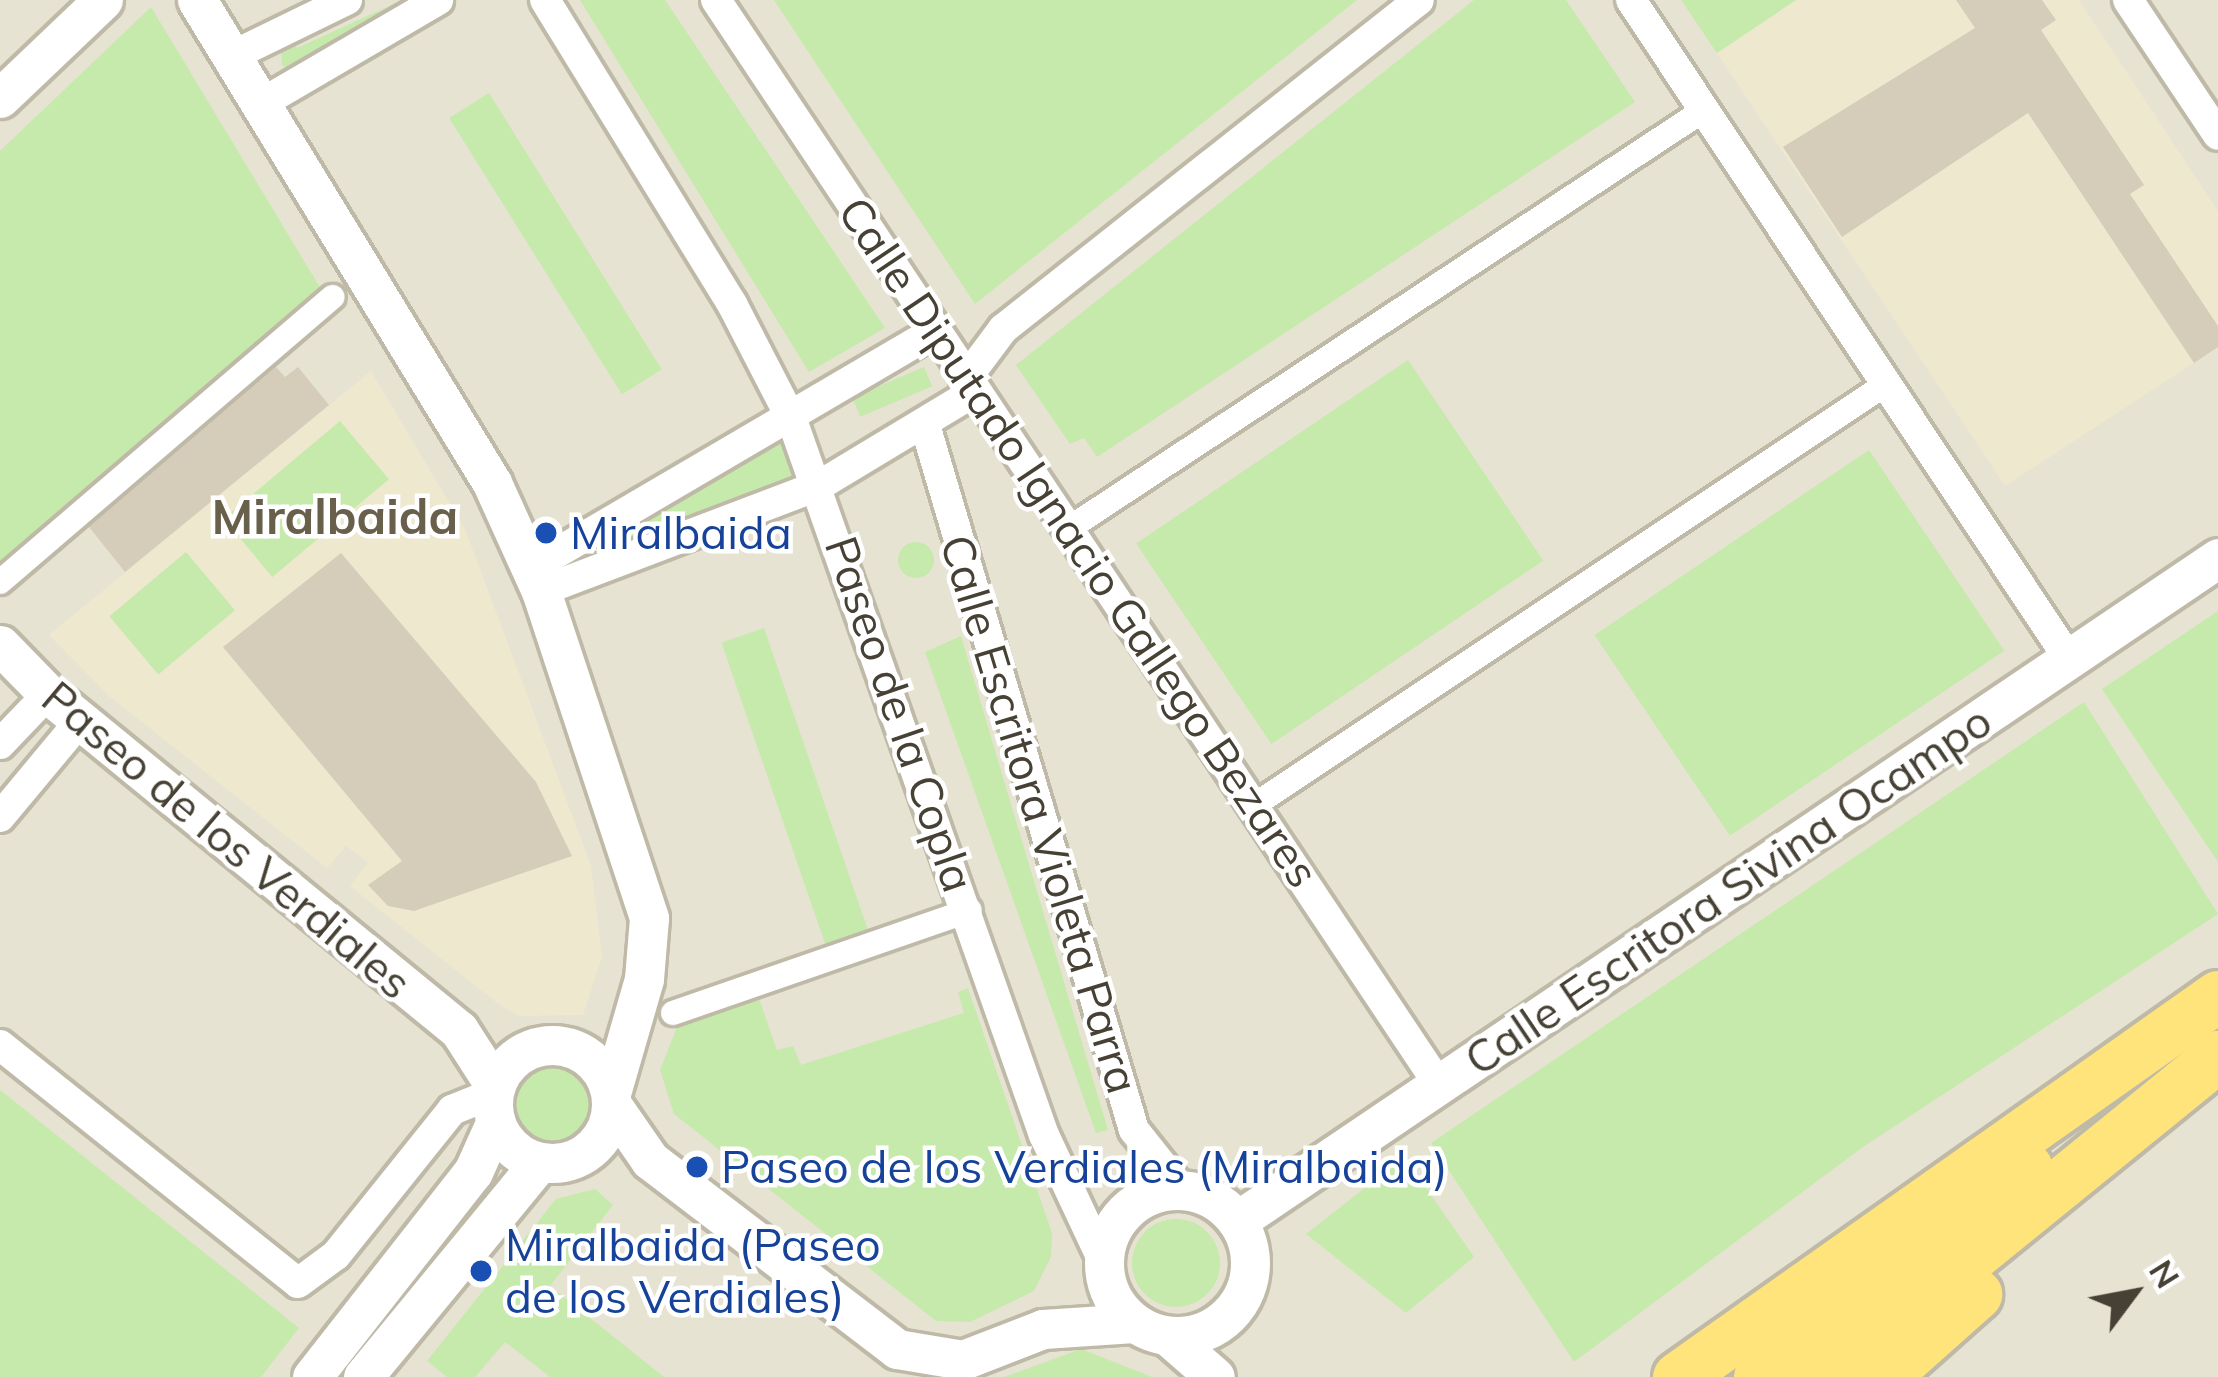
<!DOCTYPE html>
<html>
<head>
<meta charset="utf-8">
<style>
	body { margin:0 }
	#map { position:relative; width:2218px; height:1377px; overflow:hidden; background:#f3f0e5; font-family:Mulish,sans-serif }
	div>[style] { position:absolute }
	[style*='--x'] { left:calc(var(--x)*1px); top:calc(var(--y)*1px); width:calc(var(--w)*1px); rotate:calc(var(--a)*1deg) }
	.residential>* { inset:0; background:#e7e3d3; transform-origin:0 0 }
	.education>* { inset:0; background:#ede8ce }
	.green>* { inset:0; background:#c6e9ac; transform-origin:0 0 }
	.round { border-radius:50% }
	.building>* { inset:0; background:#d5cdba }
	.roads { filter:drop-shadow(3px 0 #bfb9a7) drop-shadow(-3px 0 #bfb9a7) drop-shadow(0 3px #bfb9a7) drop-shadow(0 -3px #bfb9a7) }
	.pedestrian>* { height:24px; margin:-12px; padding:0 12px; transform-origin:12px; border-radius:12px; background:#fff }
	.minor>* { height:30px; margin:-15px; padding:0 15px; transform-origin:15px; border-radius:15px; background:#fff }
	.tertiary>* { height:39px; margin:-19.5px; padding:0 19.5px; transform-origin:19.5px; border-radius:19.5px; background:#fff }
	.tertiary>.ring { margin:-19.5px; padding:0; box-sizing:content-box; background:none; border:39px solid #fff; border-radius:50% }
	.trunk>* { height:51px; margin:-25.5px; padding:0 25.5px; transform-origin:25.5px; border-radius:25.5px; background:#ffe47b }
	.dots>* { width:33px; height:33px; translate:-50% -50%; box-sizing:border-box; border:6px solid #fff; border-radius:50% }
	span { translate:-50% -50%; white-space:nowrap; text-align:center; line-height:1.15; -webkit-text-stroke:9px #fff; paint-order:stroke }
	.transit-label { font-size:45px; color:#164399 }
	.left { translate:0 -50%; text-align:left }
	.street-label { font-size:45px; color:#464134 }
	.neighbourhood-label { font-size:48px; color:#69604b; font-weight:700 }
	.north { position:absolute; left:2074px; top:1233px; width:120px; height:120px; -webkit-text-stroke:9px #fff; paint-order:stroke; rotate:58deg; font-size:33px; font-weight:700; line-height:48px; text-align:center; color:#464134 }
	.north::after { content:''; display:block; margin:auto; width:42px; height:54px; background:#464134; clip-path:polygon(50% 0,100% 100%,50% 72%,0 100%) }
</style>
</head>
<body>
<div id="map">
	<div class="residential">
		<div style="left:0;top:0;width:2218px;height:1377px"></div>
	</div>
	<div class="education">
		<div style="clip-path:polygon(1796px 0,2079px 0,2218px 211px,2218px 347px,2005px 486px,1717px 53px)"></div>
		<div style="clip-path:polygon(371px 371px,465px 529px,591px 866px,602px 957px,583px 1015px,518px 1016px,497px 1003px,350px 886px,368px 862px,346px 846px,327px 868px,109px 696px,49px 635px)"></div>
	</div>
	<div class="green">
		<div style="clip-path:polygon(402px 0,421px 0,289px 70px,282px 65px,281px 46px,289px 38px,297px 48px)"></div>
		<div style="clip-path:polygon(580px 0,665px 0,885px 328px,809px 372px)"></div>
		<div style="clip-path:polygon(774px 0,1357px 0,975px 304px)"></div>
		<div style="clip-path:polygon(1474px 0,1566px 0,1635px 102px,1097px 457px,1084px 438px,1070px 444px,1016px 365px)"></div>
		<div style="clip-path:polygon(1681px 0,1796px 0,1717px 53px)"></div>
		<div style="clip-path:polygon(151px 7px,324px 294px,0 572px,0 151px)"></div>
		<div style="left:489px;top:93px;width:326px;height:47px;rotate:58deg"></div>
		<div style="left:1408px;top:360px;width:242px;height:328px;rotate:56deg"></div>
		<div style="left:924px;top:367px;width:21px;height:78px;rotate:67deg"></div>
		<div style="left:340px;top:421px;width:76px;height:152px;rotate:50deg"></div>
		<div style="clip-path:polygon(777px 438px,795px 459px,796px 486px,569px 561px)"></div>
		<div style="left:1869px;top:450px;width:242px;height:331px;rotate:56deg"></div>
		<div class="round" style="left:898px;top:542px;width:36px;height:36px"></div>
		<div style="left:186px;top:552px;width:76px;height:100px;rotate:50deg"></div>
		<div style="clip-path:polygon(2218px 611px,2218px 862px,2102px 689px)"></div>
		<div style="left:764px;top:628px;width:326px;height:45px;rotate:71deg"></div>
		<div style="clip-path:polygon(961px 636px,1108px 1130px,1096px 1133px,925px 652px)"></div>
		<div style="clip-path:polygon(2084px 702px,2218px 914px,1863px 1147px,1574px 1362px,1431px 1143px)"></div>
		<div style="clip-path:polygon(968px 988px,1052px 1233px,1051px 1257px,1034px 1291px,970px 1322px,936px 1321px,674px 1114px,660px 1070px,681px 1017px,756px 990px,777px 1050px,793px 1046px,801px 1065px,964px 1013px,958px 992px)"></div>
		<div class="round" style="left:512px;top:1064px;width:82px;height:82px"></div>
		<div style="clip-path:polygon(0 1090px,299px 1328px,261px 1377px,0 1377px)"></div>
		<div style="clip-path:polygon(1409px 1163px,1474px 1257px,1406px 1313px,1306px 1234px,1389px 1169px)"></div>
		<div style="clip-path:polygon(595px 1189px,613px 1205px,550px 1286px,664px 1377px,550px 1377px,505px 1342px,475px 1377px,447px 1377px,427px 1361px,556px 1199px)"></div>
		<div class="round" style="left:1132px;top:1219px;width:88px;height:88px"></div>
		<div style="clip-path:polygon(1081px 1349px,1152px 1377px,1004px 1377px)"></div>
	</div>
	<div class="building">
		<div style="clip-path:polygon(1956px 0,2042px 0,2056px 20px,2041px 30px,2144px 185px,2130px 194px,2218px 326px,2218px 347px,2194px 363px,2028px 113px,1842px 237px,1783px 147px,1975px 28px)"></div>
		<div style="clip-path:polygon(276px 367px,285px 377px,298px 367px,329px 405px,125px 572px,89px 527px)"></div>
		<div style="clip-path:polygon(341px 553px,536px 782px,572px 856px,414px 911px,388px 906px,368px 885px,402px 861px,223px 647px)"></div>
	</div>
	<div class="roads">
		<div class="pedestrian">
			<div style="--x:1068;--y:529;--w:762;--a:-33.38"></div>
			<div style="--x:0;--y:582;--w:438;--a:-40.6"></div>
			<div style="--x:1256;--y:804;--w:757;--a:-33.69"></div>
			<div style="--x:673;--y:1013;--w:314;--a:-19.1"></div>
		</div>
		<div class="minor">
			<div style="--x:545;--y:0;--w:357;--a:58.4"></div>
			<div style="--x:732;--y:304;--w:131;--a:62.7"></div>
			<div style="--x:792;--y:420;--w:758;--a:70.59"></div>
			<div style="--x:1044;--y:1135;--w:139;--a:64.9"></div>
			<div style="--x:716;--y:0;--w:1304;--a:56.32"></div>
			<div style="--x:1631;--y:0;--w:791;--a:56.39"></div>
			<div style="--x:2128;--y:0;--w:162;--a:56.3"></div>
			<div style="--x:232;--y:56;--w:128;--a:-26"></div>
			<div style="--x:262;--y:103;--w:204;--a:-30.3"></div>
			<div style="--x:965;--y:380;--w:64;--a:-53.3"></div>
			<div style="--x:1003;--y:329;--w:530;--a:-38.34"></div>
			<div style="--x:925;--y:425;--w:735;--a:73.49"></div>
			<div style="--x:1134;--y:1130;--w:75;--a:51.5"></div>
			<div style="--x:531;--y:568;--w:468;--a:-30.4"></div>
			<div style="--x:541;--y:591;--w:298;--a:-20.8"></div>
			<div style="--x:820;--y:485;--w:180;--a:-31.1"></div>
			<div style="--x:0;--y:744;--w:69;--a:-46.2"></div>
			<div style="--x:0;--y:817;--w:125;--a:-50.2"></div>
			<div style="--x:0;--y:1045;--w:381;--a:38.6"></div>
			<div style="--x:298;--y:1283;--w:47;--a:-36.4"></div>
			<div style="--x:336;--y:1255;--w:186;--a:-51.3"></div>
			<div style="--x:452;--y:1110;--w:45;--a:-22"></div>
		</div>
		<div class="tertiary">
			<div style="--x:197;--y:0;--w:566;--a:58.58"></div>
			<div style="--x:492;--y:483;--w:119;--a:65.6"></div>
			<div style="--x:541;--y:591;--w:344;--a:71.7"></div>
			<div style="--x:649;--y:918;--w:61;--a:94.7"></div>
			<div style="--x:644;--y:979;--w:119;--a:106.1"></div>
			<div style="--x:0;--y:98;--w:142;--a:-43.6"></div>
			<div style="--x:0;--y:645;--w:69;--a:45.6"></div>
			<div style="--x:48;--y:694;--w:531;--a:39.27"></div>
			<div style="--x:459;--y:1030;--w:67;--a:57.3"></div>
			<div class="ring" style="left:493px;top:1045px;width:79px;height:79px"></div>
			<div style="--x:612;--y:1105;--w:67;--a:55.4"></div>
			<div style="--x:650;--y:1160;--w:311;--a:37.4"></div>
			<div style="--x:897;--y:1349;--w:67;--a:9.5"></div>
			<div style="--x:963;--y:1360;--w:86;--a:-21.2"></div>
			<div style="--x:1043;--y:1329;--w:91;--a:-3.8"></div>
			<div class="ring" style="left:1104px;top:1190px;width:107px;height:107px"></div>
			<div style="--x:1237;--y:1221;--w:1184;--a:-34.05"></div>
			<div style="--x:1168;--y:1336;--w:62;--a:41.1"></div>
			<div style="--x:312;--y:1377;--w:261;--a:-51.9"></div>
			<div style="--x:473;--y:1172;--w:54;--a:-65.8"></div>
			<div style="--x:363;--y:1377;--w:277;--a:-50.6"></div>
		</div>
		<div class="trunk">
			<div style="--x:1678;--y:1377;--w:661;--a:-35.21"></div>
			<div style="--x:1759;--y:1377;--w:340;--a:-38.1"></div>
			<div style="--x:1822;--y:1377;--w:510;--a:-39.03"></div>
			<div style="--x:1883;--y:1377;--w:125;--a:-41.7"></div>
		</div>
	</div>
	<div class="dots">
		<div style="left:546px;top:533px;background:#1a4fb4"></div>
		<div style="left:697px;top:1167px;background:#1a4fb4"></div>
		<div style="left:481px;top:1271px;background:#1a4fb4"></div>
	</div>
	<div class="transit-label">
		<span class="left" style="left:570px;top:533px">Miralbaida</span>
		<span class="left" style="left:721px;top:1167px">Paseo de los Verdiales (Miralbaida)</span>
		<span class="left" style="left:505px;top:1271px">Miralbaida (Paseo<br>de los Verdiales)</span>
	</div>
	<div class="street-label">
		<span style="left:1079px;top:542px;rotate:56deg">Calle Diputado Ignacio Gallego Bezares</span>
		<span style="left:900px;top:714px;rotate:71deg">Paseo de la Copla</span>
		<span style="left:1040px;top:814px;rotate:73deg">Calle Escritora Violeta Parra</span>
		<span style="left:227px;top:840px;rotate:40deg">Paseo de los Verdiales</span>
		<span style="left:1728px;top:890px;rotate:-34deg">Calle Escritora Sivina Ocampo</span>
	</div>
	<div class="neighbourhood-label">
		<span style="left:335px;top:517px">Miralbaida</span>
	</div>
	<div class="north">N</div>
</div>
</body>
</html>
